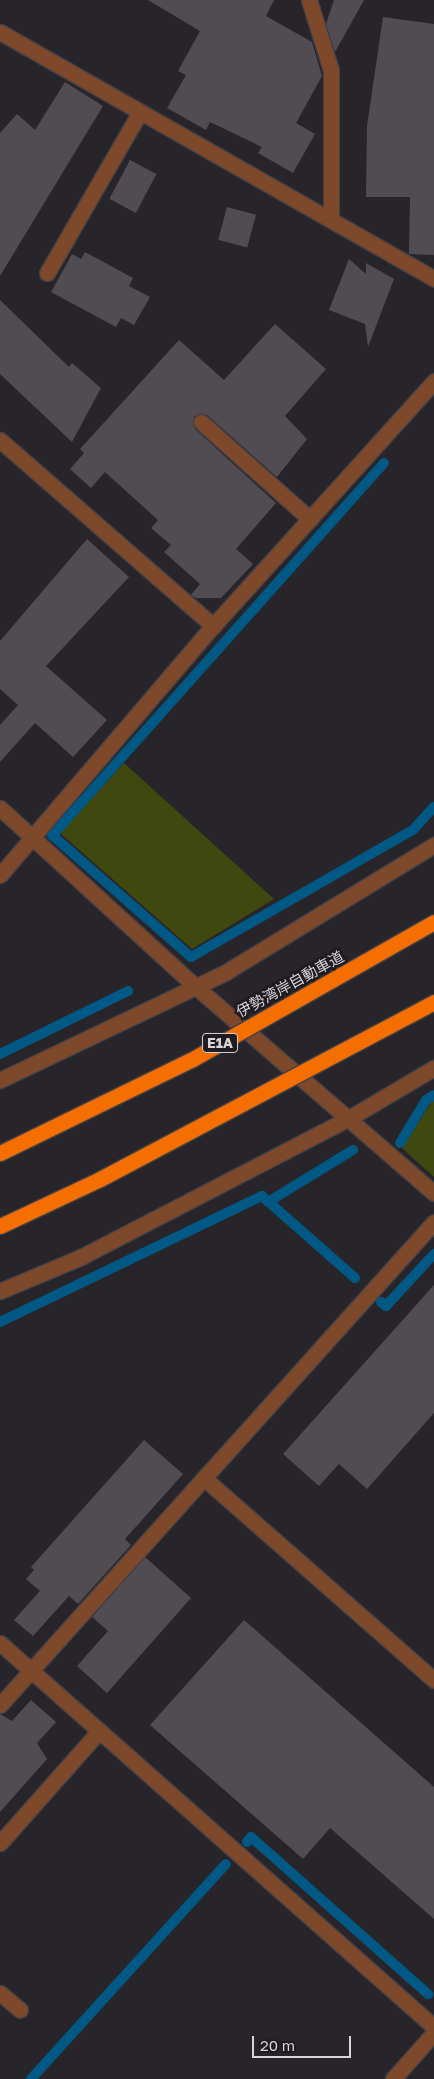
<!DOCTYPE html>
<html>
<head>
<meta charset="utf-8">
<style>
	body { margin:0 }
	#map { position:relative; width:434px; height:2079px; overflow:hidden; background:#28252a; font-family:"Golos Text","Noto Sans JP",sans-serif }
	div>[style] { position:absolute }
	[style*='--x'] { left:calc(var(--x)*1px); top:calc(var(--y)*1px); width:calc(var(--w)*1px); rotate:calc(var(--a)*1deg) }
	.green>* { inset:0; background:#3f480f }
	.stream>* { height:10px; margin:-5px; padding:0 5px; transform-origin:5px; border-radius:5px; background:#005885 }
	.building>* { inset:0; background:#504c52; transform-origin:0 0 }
	.roads { filter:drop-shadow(1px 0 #444146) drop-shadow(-1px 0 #444146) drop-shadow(0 1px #444146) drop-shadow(0 -1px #444146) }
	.minor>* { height:15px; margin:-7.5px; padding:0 7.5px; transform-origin:7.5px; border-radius:7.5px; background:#7e482b }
	.bridges { filter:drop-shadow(1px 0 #444146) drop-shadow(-1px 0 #444146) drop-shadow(0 1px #444146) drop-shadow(0 -1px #444146) }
	.highway-bridge>* { height:15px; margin:-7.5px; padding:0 7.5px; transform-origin:7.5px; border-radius:7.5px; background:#f56f00 }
	span { translate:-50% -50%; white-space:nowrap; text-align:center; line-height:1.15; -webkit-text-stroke:5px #1f1b20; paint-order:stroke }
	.shield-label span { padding:1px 4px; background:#1f1b20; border:1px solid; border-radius:4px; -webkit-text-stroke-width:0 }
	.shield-label { font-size:14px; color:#d7d5d8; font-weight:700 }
	.street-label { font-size:15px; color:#d7d5d8 }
	.scale { position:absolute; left:252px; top:2036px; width:99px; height:22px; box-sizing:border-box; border:2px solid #d7d5d8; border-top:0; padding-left:6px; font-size:15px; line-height:18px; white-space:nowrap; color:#d7d5d8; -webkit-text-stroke:4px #1f1b20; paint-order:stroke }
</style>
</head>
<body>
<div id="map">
	<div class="green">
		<div style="clip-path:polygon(124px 763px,274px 899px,192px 949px,60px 833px)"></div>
		<div style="clip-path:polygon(434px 1098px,434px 1177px,402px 1148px)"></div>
	</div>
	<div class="stream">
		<div style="--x:384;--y:463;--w:499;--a:131.7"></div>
		<div style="--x:52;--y:835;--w:185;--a:41.3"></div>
		<div style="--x:191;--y:957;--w:256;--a:-29.8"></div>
		<div style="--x:413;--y:830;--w:31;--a:-48"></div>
		<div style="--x:0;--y:1054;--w:143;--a:-26.2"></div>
		<div style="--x:400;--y:1143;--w:50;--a:-58.8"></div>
		<div style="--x:426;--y:1100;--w:9;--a:-32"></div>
		<div style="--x:268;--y:1202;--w:100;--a:-31.5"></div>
		<div style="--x:381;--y:1302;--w:6;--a:39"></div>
		<div style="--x:386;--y:1306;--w:71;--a:-47.3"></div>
		<div style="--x:0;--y:1322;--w:291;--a:-25.7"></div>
		<div style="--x:262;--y:1196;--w:124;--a:41.4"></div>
		<div style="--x:247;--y:1842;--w:6;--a:-51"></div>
		<div style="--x:251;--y:1837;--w:237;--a:41.6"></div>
		<div style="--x:31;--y:2079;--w:290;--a:-47.8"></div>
	</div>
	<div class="building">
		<div style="clip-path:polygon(148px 0,274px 0,266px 16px,312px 42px,322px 76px,296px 123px,315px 134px,293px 173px,258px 153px,262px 147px,210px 122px,206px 130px,167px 108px,186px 75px,178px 71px,200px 31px)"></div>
		<div style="clip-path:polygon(334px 0,364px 0,335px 52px,326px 24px)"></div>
		<div style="clip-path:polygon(383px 17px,434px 24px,434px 255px,409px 254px,410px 197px,366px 197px,367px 126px)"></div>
		<div style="clip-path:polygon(65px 82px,103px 106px,0 276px,0 133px,17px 114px,35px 130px)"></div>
		<div style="left:130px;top:160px;width:30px;height:44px;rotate:28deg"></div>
		<div style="left:227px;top:207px;width:30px;height:34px;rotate:15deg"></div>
		<div style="clip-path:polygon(85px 252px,133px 278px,129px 286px,150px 297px,134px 325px,121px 318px,116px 327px,51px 292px,72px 254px,81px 259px)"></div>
		<div style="clip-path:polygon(349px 259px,366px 274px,366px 263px,394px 279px,368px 347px,365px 324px,329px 310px)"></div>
		<div style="clip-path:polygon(0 300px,69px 367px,72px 363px,101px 388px,72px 442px,0 374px)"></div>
		<div style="clip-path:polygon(275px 324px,326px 369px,285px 416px,307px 439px,277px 477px,207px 415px,194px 416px,195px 429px,276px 503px,236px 549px,253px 564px,221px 598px,196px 598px,191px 595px,200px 584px,164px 552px,171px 545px,151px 528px,158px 520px,105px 472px,91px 488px,70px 469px,84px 453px,80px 449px,179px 340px,224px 380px)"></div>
		<div style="clip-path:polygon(87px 539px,129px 577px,46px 666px,107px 720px,73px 757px,35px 723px,0 762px,0 725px,18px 705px,0 689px,0 641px)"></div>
		<div style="clip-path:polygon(434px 1285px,434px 1413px,367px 1489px,339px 1464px,319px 1486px,283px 1454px)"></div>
		<div style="clip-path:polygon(144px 1440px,183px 1474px,125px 1539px,131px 1545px,78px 1604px,69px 1596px,33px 1636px,14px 1620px,40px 1591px,26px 1579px,34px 1570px,31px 1567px)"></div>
		<div style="clip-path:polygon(145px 1557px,191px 1598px,107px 1693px,77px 1666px,108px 1631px,92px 1617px)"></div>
		<div style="clip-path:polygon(244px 1620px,434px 1787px,434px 1919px,330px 1828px,303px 1859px,150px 1725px)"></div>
		<div style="clip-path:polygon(31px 1700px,56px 1722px,37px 1743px,47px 1759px,0 1812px,0 1714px,12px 1721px)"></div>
	</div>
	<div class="roads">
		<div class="minor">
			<div style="--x:309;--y:0;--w:73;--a:72.6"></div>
			<div style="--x:331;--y:70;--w:149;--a:90"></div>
			<div style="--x:0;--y:32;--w:499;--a:29.6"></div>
			<div style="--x:47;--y:273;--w:186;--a:-60"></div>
			<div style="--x:201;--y:422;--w:146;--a:41.7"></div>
			<div style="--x:0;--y:440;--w:283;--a:41.1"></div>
			<div style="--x:0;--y:808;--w:264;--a:42.4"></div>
			<div style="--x:195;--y:986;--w:316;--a:40.9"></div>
			<div style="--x:0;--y:875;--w:328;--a:-49.5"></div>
			<div style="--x:213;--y:626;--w:330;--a:-47.9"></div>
			<div style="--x:0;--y:1080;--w:250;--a:-25.5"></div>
			<div style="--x:226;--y:972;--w:244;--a:-31.4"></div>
			<div style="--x:0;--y:1291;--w:88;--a:-22.8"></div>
			<div style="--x:81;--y:1257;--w:304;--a:-27.4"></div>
			<div style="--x:351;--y:1117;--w:96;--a:-30.6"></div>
			<div style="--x:204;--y:1478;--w:306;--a:41.3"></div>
			<div style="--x:0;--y:1643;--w:579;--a:41.5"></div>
			<div style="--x:0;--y:1705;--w:649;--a:-48.06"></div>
			<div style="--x:0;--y:1843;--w:149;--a:-48.5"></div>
			<div style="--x:0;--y:1993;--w:26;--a:40"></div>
			<div style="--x:393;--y:2079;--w:62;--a:-48.3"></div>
		</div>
	</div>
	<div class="bridges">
		<div class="highway-bridge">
			<div style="--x:0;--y:1153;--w:212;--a:-26"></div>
			<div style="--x:191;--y:1060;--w:279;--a:-29.6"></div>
			<div style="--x:0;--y:1226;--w:110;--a:-25.2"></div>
			<div style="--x:100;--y:1179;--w:378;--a:-27.9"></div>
		</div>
	</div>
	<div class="shield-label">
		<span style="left:220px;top:1043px">E1A</span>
	</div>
	<div class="street-label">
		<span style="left:290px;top:984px;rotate:-29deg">伊勢湾岸自動車道</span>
	</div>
	<div class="scale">20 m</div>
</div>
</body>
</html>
